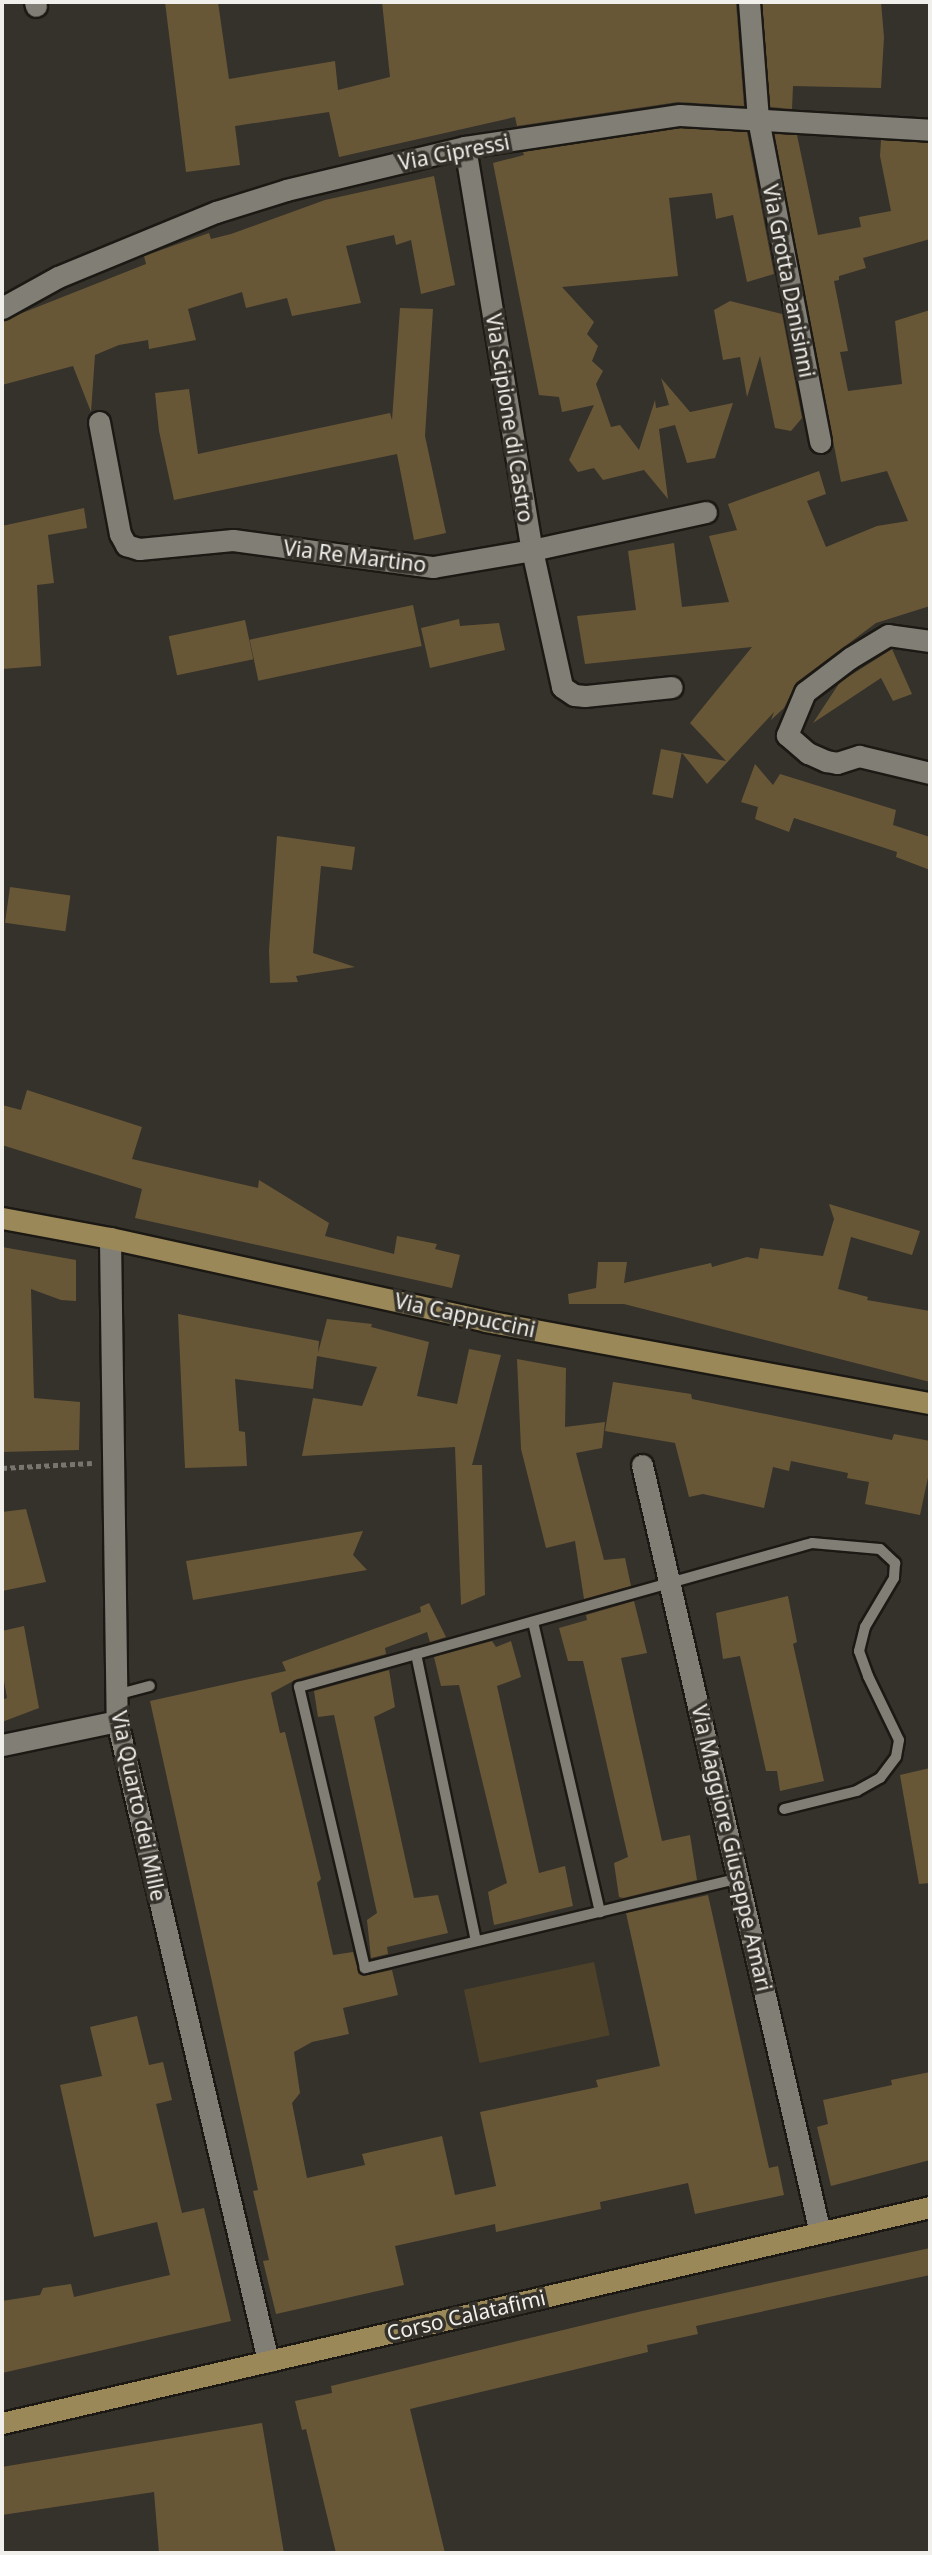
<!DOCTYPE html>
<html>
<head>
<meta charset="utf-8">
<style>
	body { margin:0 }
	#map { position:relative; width:932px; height:2555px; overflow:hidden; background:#35322b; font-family:"Noto Sans",sans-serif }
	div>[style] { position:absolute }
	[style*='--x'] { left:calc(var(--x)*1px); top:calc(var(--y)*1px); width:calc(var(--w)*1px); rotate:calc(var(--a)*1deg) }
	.green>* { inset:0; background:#4d412a; transform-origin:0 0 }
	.building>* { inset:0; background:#685737; transform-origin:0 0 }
	.path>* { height:4.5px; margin-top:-2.25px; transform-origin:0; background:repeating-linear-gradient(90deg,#78756f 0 5px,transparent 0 8.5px) }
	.roads { filter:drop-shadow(2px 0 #1c1914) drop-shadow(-2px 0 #1c1914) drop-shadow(0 2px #1c1914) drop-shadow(0 -2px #1c1914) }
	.lane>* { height:10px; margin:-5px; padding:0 5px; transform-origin:5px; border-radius:5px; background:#817e76 }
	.street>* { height:21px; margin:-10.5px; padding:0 10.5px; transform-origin:10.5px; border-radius:10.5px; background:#817e76 }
	.secondary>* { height:21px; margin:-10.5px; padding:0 10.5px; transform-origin:10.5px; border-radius:10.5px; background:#9a8859 }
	span { translate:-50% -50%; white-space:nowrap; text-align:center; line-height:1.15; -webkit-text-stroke:7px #35322b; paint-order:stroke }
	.street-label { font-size:21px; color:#f1efeb }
	.frame { position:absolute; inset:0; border:4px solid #f1efeb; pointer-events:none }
</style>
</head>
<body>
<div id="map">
	<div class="green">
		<div style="left:594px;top:1962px;width:75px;height:133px;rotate:78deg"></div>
	</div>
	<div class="building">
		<div style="clip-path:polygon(165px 2px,218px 2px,229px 79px,335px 61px,338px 90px,390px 77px,382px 2px,736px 2px,744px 106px,678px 102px,517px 126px,515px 117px,339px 157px,329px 112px,235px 126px,240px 165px,186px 172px)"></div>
		<div style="clip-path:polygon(762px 2px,881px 2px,884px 37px,881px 88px,793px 86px,792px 109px,770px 107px)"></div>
		<div style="clip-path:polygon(681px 128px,747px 132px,774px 274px,747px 282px,733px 215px,716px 219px,712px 193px,669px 198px,678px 276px,562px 287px,594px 322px,587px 334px,598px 346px,592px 361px,603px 371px,596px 384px,611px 427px,620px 425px,639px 450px,655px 400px,656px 408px,669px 405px,661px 378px,690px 412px,733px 403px,715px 458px,687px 463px,675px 425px,659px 429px,668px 499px,644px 470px,603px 480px,594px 468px,578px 472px,569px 460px,594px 405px,562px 412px,559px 397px,539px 395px,493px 163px,524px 155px,523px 152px)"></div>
		<div style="clip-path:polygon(774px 134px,797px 135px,818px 235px,861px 227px,859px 217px,891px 211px,880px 156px,881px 140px,930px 143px,930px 239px,863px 258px,866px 268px,839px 276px,839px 280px,834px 281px,848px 351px,840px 352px,848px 391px,902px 384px,895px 321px,930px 310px,930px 606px,876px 623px,797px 682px,784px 708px,771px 720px,774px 712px,707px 784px,682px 753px,726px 761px,690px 723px,752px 647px,585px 664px,577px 616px,636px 610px,628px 551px,674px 543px,682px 607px,729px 602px,709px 536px,737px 530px,728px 504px,819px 471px,826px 494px,807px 501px,826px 547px,877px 526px,908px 521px,887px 471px,841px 482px)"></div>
		<div style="clip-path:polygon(434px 176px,455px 285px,421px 294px,411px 240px,396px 245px,394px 235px,346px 246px,361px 303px,292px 316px,287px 298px,246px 308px,242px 292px,188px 309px,196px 340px,149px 349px,148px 340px,119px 345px,95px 355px,91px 412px,73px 366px,2px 385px,2px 323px,17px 315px,146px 264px,144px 256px,209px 233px,211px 239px,231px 234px,325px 200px)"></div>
		<div style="clip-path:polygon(730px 301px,782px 314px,802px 418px,791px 431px,775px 428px,760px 356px,747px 397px,740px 357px,723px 360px,714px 310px)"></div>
		<div style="clip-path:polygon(400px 308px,433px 309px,425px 436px,446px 533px,414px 540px,397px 454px,174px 500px,159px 431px,155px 393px,189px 389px,198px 454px,390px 413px,392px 420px)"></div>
		<div style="clip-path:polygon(84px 508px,87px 528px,48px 535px,54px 583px,37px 585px,41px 666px,2px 669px,2px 526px)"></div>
		<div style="left:413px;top:605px;width:42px;height:167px;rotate:78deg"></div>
		<div style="clip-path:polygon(459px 619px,460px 626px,499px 623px,505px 650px,430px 668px,421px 628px)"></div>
		<div style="left:245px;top:620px;width:40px;height:78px;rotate:78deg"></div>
		<div style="clip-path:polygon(892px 649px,912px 694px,893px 701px,881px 678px,813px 723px,840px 682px)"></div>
		<div style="left:661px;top:749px;width:21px;height:46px;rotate:11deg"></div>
		<div style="clip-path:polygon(755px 764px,773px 785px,780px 774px,896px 810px,893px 825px,930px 837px,930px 870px,896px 857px,897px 852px,794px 818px,789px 832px,755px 819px,758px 807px,741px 802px)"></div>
		<div style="clip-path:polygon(277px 836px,355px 847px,352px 870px,321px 866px,313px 953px,355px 967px,296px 976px,298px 982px,270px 983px,269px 950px)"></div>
		<div style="left:10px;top:887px;width:61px;height:36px;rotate:8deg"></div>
		<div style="clip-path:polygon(27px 1090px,142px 1127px,132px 1159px,258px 1188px,259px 1180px,329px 1223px,325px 1236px,394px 1254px,397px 1236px,437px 1244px,435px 1249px,460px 1255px,452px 1288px,135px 1218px,142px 1189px,2px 1145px,2px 1105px,21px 1110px)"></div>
		<div style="clip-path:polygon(829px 1204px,920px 1231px,912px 1255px,851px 1237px,838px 1289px,868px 1297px,867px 1300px,930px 1311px,930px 1382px,624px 1304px,569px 1304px,568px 1294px,596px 1288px,598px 1262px,627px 1262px,624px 1283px,711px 1263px,712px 1267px,747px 1257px,758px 1259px,760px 1248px,823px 1256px,834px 1219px)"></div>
		<div style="clip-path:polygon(2px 1247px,76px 1260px,76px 1301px,61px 1300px,31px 1289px,34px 1398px,80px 1402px,79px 1450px,2px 1452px)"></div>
		<div style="clip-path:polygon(178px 1314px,319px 1341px,318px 1353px,327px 1319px,372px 1324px,371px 1327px,429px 1342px,417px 1396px,457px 1404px,469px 1349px,501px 1355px,472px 1465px,482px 1465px,485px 1595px,461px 1605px,455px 1447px,302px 1456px,313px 1398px,362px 1406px,377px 1367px,317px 1356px,313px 1389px,235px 1379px,239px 1431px,245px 1432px,247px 1466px,185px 1468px)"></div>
		<div style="clip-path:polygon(517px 1359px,566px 1368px,565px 1427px,605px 1422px,602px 1448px,576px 1453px,604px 1560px,625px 1558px,631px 1586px,584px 1599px,575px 1541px,546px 1548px,521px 1449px)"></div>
		<div style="clip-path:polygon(613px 1382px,691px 1394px,692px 1399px,892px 1440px,894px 1434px,930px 1441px,930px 1468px,920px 1515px,865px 1504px,869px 1482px,847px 1478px,848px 1473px,791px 1461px,789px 1471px,773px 1467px,764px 1508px,703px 1494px,689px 1497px,675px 1443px,605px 1431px)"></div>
		<div style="clip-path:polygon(26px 1509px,46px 1582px,2px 1591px,2px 1512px)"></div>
		<div style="clip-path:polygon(363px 1531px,353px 1555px,367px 1570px,193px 1600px,186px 1561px)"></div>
		<div style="clip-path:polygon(788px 1596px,797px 1642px,793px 1644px,824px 1781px,780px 1791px,777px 1771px,766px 1771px,740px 1656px,723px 1659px,716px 1613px)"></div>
		<div style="clip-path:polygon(634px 1601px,647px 1653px,621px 1658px,662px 1841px,690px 1835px,697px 1880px,623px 1898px,619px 1897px,614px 1863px,628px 1857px,583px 1661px,568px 1661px,559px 1628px,587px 1620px,586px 1615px)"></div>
		<div style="clip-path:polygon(429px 1603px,446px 1637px,430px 1642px,427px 1632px,385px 1648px,386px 1654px,297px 1679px,271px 1693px,280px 1733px,285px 1732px,321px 1879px,317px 1883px,333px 1955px,353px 1952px,358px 1970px,363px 1976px,392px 1970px,398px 1995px,343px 2008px,349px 2034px,312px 2042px,294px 2052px,300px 2093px,292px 2103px,307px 2178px,365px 2165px,362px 2154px,442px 2136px,455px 2195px,496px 2186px,480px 2112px,598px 2087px,596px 2080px,660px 2066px,626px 1913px,708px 1895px,769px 2168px,778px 2166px,784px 2195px,695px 2214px,688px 2183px,600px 2202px,601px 2209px,496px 2232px,495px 2224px,395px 2246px,404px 2285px,276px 2314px,263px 2261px,269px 2260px,253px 2191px,258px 2190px,150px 1701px,286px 1671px,282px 1662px,421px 1612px,420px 1607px)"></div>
		<div style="clip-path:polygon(24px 1626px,39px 1708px,2px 1722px,2px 1700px,7px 1698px,2px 1670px,2px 1631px)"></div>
		<div style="clip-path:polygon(492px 1641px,496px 1647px,511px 1641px,521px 1677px,497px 1686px,539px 1873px,565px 1866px,573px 1906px,494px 1925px,488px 1892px,507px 1883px,459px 1685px,441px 1686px,434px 1657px)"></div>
		<div style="clip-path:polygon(389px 1670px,395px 1707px,374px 1717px,414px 1898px,438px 1895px,448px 1933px,387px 1947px,388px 1954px,371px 1958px,367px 1920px,377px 1913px,334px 1715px,318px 1717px,314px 1691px)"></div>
		<div style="clip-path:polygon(930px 1768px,930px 1883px,919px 1884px,900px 1775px)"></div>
		<div style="clip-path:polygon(137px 2016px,149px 2065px,163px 2062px,172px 2100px,156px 2104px,182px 2213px,204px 2208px,231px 2321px,2px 2373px,2px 2301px,40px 2295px,43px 2288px,71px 2284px,74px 2297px,170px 2275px,157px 2222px,94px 2237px,60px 2085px,102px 2076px,90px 2027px)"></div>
		<div style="clip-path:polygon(930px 2072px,930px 2160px,831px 2186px,817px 2127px,828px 2124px,823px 2100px,892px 2085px,891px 2080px)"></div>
		<div style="clip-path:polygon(930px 2248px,930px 2275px,696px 2326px,698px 2334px,647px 2345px,648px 2352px,410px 2409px,445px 2553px,336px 2553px,306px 2429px,302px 2430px,295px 2401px,332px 2393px,331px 2386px,638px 2312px)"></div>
		<div style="clip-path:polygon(262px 2423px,284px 2553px,159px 2553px,154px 2492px,2px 2515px,2px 2467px)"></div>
	</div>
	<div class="path">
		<div style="--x:2;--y:1468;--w:90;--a:-3.2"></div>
	</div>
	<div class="roads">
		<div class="lane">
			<div style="--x:533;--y:1622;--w:298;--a:77"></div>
			<div style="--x:416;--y:1654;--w:293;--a:78.2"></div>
			<div style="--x:116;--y:1695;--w:35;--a:-15"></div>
			<div style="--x:740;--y:1878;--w:386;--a:166.5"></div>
			<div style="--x:365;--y:1968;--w:289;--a:-103.2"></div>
			<div style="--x:299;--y:1687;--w:533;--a:-15.68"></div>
			<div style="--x:812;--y:1543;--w:68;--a:5"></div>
			<div style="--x:880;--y:1549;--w:21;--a:43"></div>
			<div style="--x:895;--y:1563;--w:15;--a:94"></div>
			<div style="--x:894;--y:1578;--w:57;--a:120.6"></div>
			<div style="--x:865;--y:1627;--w:25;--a:104"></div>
			<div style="--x:859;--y:1651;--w:27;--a:70"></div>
			<div style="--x:868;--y:1676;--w:71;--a:64.2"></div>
			<div style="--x:899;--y:1740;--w:17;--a:100"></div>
			<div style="--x:896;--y:1757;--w:26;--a:127"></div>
			<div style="--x:880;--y:1778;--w:26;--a:151"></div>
			<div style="--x:857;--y:1791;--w:75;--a:166.1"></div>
		</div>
		<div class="street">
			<div style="--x:35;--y:2;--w:4;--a:76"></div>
			<div style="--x:749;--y:2;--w:117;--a:85.6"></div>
			<div style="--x:758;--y:119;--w:329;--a:79.1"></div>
			<div style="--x:465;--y:147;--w:409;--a:80.6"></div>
			<div style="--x:532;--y:550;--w:140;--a:77.6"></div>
			<div style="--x:562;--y:687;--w:14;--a:34"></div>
			<div style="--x:574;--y:695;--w:11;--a:5"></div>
			<div style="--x:585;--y:696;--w:87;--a:-5.9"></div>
			<div style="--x:2;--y:308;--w:64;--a:-29"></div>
			<div style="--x:58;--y:277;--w:171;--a:-22.4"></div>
			<div style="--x:216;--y:212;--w:73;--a:-17.4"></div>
			<div style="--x:286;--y:190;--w:184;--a:-13.5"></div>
			<div style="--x:465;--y:147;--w:217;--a:-8.5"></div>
			<div style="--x:680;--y:115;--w:250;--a:3.4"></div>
			<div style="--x:99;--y:422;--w:114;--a:79.4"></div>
			<div style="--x:120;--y:534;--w:13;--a:61"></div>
			<div style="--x:126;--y:545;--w:14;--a:17"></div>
			<div style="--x:139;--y:549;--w:94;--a:-5.5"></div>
			<div style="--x:233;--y:540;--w:202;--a:7.7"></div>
			<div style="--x:433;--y:567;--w:100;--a:-9.7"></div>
			<div style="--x:532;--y:550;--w:178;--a:-12.3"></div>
			<div style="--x:930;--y:641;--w:42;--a:-171.9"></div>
			<div style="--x:888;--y:635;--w:44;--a:148.8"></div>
			<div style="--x:850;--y:658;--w:56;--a:142.9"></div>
			<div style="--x:805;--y:692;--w:47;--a:112.7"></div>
			<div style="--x:787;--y:735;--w:28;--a:41"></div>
			<div style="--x:808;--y:753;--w:20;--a:24"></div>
			<div style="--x:826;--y:761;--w:11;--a:10"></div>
			<div style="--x:837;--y:763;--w:23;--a:-18"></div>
			<div style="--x:859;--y:756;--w:73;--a:13.5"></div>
			<div style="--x:110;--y:1238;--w:483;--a:89.2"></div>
			<div style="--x:117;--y:1721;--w:658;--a:76.72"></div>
			<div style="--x:642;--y:1465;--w:788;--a:76.95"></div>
			<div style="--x:2;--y:1745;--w:117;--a:-11.8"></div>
		</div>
		<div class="secondary">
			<div style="--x:2;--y:1218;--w:110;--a:10.5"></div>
			<div style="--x:110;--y:1238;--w:385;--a:12.4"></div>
			<div style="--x:486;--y:1321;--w:452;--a:10.5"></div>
			<div style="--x:2;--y:2423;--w:953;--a:-13.1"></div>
		</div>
	</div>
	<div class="street-label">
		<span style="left:454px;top:152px;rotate:-11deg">Via Cipressi</span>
		<span style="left:789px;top:281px;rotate:79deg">Via Grotta Danisinni</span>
		<span style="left:510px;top:418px;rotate:81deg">Via Scipione di Castro</span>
		<span style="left:355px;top:556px;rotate:7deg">Via Re Martino</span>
		<span style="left:465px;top:1315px;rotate:12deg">Via Cappuccini</span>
		<span style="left:139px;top:1806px;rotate:78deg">Via Quarto dei Mille</span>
		<span style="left:732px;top:1848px;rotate:77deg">Via Maggiore Giuseppe Amari</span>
		<span style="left:466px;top:2315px;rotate:-13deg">Corso Calatafimi</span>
	</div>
	<div class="frame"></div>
</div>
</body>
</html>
